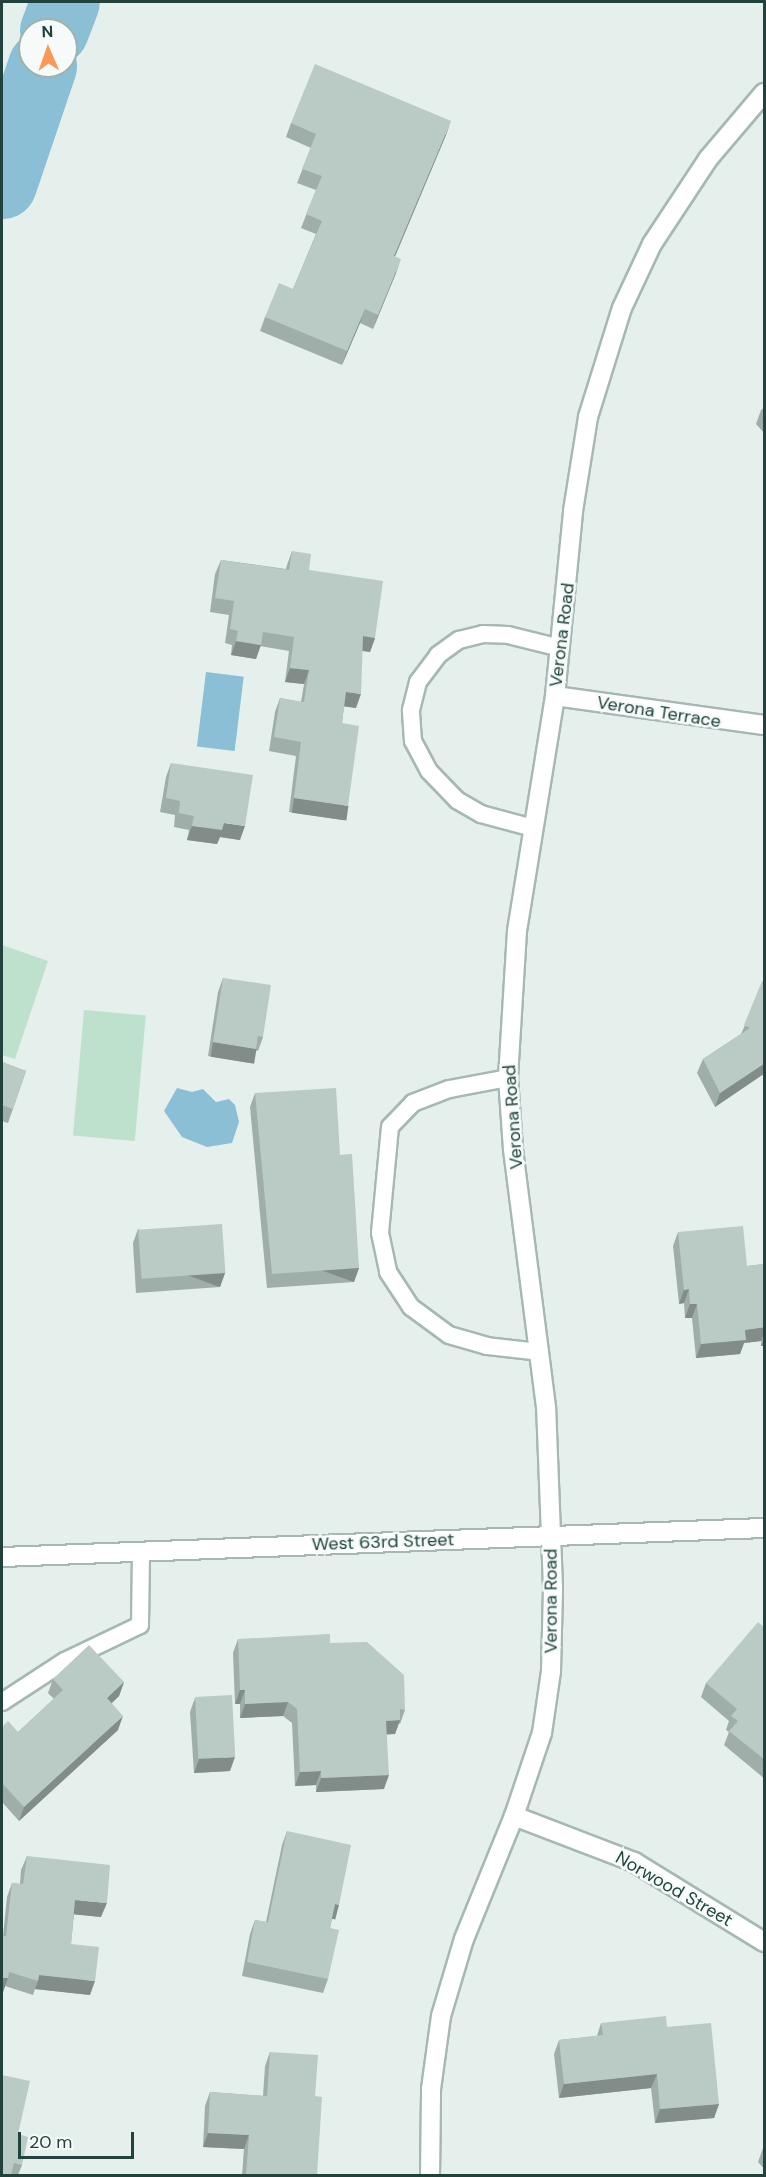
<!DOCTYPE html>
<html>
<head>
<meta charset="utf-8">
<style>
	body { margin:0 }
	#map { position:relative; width:766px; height:2177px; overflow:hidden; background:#e5efec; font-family:"DM Sans",sans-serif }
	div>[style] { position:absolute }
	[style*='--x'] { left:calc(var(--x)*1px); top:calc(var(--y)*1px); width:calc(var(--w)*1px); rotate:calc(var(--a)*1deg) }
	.green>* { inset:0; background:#bde1cc; transform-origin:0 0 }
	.water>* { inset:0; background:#8abfd6; transform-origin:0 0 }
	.river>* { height:69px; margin:-34.5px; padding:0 34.5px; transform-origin:34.5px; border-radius:34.5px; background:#8abfd6 }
	.roads { filter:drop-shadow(2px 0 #a7b8b4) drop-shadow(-2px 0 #a7b8b4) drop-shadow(0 2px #a7b8b4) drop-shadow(0 -2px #a7b8b4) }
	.lane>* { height:16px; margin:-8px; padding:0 8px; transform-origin:8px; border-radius:8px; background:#fff }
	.street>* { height:18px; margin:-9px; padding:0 9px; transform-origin:9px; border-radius:9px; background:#fff }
	.secondary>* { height:18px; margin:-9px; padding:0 9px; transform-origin:9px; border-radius:9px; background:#fff }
	.wall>* { inset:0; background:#a0aea9 }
	.shaded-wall>* { inset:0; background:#828d8a; transform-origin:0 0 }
	.building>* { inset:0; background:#bacac5; transform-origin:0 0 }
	span { translate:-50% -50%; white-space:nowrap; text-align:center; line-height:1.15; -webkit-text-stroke:5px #f6fbf9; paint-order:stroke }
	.street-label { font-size:18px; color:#22423e }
	.frame { position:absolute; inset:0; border:3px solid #22423e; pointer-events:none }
	.north { position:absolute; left:18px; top:18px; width:60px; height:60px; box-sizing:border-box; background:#f6fbf9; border:2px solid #a1b1ae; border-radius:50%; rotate:358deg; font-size:16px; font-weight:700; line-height:24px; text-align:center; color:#22423e }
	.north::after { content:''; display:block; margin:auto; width:21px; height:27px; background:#fa9858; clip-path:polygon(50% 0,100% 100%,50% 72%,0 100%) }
	.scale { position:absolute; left:18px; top:2132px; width:116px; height:27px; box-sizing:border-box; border:3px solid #22423e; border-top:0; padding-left:8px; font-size:18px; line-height:21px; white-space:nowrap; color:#22423e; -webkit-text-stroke:4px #f6fbf9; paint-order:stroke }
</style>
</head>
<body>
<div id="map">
	<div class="green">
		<div style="clip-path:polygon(2px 945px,48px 961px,15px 1059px,2px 1055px)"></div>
		<div style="left:84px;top:1010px;width:62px;height:126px;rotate:5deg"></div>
	</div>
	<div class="water">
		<div style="left:206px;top:672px;width:38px;height:75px;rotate:7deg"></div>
		<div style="clip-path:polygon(177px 1088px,192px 1092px,203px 1089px,216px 1102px,229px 1099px,235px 1105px,239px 1122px,232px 1143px,207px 1147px,182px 1137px,164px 1111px)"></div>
	</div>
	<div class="river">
		<div style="--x:54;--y:30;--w:30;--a:-69"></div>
		<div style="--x:2;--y:184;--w:125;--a:-71.3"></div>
	</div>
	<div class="roads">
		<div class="lane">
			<div style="--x:533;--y:828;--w:54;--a:-164.9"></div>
			<div style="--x:481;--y:814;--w:28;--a:-150"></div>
			<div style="--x:457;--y:800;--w:40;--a:-134"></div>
			<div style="--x:429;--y:771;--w:34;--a:-118"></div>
			<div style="--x:413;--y:741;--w:31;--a:-94"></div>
			<div style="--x:411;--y:710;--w:29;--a:-76"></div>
			<div style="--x:418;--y:682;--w:34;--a:-53"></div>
			<div style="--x:438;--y:655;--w:26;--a:-36"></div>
			<div style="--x:459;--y:640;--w:25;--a:-14"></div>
			<div style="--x:483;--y:634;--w:25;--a:2"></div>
			<div style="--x:508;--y:635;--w:54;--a:14"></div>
			<div style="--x:508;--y:1078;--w:60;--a:169.4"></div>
			<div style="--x:449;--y:1089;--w:39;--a:159"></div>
			<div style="--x:413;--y:1103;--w:33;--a:134"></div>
			<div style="--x:390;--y:1127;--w:106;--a:95.4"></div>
			<div style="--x:380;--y:1233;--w:40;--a:78"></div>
			<div style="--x:388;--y:1272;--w:42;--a:56.7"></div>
			<div style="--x:411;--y:1307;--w:47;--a:36.4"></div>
			<div style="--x:449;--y:1335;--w:40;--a:16"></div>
			<div style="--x:487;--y:1346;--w:53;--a:6.5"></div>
			<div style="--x:2;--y:1702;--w:75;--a:-33.1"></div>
			<div style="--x:65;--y:1661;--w:83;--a:-25.6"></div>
			<div style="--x:140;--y:1625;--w:74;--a:-89.2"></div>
		</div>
		<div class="street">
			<div style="--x:555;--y:696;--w:211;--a:7.9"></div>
			<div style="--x:514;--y:1816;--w:129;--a:21"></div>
			<div style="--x:634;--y:1862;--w:153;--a:31.6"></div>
			<div style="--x:430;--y:2176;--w:87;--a:-89.3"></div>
			<div style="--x:431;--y:2089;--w:74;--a:-82.2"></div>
			<div style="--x:441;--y:2016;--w:80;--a:-73.4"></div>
			<div style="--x:464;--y:1939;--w:133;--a:-67.9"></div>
			<div style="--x:514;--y:1816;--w:88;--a:-71.4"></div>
			<div style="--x:542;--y:1733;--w:63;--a:-81.7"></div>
			<div style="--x:551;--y:1671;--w:84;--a:-88.6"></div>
			<div style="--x:553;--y:1587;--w:180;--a:-92.2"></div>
			<div style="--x:546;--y:1407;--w:260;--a:-97.3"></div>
			<div style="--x:513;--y:1149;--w:71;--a:-94"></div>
			<div style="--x:508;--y:1078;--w:147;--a:-86.5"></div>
			<div style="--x:517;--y:931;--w:238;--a:-80.8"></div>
			<div style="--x:555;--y:696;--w:186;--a:-84.4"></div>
			<div style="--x:573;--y:511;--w:95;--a:-80.9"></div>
			<div style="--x:588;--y:417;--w:114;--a:-72.7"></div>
			<div style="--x:622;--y:308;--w:71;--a:-64.9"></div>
			<div style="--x:652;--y:244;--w:102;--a:-56.6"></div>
			<div style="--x:708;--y:159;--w:87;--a:-49.7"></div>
		</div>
		<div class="secondary">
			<div style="--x:2;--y:1557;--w:763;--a:-2.18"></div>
		</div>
	</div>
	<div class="wall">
		<div style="clip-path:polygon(291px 123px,446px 135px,395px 257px,396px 273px,373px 329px,360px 323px,342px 365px,260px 331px,265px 317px,293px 289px,316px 234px,301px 228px,316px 190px,297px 183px,311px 148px,286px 137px)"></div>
		<div style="clip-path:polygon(765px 407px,765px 434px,756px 424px,761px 410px)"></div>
		<div style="clip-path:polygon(292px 551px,309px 570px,375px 638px,370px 652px,362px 651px,356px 708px,344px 706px,342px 723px,343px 820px,289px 812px,296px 756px,269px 751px,275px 712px,280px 698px,301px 702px,304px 684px,285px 682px,289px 651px,260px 646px,256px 659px,231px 655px,232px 645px,225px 643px,229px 615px,210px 612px,215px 574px,221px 560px,286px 569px,287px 565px)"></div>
		<div style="clip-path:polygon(171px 763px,240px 840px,220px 837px,217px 844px,187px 840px,189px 830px,174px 827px,175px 815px,160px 812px,166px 777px)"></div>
		<div style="clip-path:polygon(223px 978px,263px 1037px,258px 1051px,255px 1050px,251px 1063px,208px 1056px,218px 992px)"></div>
		<div style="clip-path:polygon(765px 981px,765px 1073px,715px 1107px,697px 1073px,703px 1059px,741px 1034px)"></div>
		<div style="clip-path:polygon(2px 1062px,26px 1071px,8px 1123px,2px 1121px)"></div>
		<div style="clip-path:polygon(255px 1093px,340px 1155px,359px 1268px,354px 1282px,267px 1288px,250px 1107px)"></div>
		<div style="clip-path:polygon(138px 1229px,225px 1273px,220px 1287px,136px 1293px,133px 1243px)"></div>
		<div style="clip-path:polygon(678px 1232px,747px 1266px,765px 1264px,765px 1346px,761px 1346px,761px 1341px,744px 1343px,740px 1354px,696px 1358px,692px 1318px,685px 1318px,684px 1303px,679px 1304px,673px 1246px)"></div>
		<div style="clip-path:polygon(765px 1628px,765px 1779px,724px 1745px,729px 1732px,726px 1730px,729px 1721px,701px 1697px,706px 1683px)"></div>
		<div style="clip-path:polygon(238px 1639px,330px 1643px,405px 1710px,400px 1724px,399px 1723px,395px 1734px,386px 1734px,384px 1789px,316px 1792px,316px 1785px,295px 1786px,292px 1723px,283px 1716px,240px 1718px,240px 1704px,235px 1704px,233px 1653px)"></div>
		<div style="clip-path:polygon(53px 1679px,124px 1682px,119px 1696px,112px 1703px,118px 1730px,19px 1821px,2px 1802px,2px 1727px,18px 1732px,54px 1699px,48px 1693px)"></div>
		<div style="clip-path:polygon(195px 1698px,230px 1771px,194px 1773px,190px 1712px)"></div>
		<div style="clip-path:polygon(287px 1831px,339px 1905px,334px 1919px,332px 1919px,330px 1928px,328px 1979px,323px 1993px,242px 1976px,250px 1934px,255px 1920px,266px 1922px,282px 1845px)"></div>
		<div style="clip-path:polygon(27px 1856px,101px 1917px,74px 1914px,71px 1944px,90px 1995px,35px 1989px,33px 1995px,5px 1986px,3px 1992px,2px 1992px,2px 1936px,3px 1936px,7px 1897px,12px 1883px,20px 1884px,21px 1870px)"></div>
		<div style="clip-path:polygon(601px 2023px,667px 2027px,719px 2104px,714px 2118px,655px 2123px,651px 2088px,559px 2098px,554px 2054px,559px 2040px,597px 2036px)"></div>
		<div style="clip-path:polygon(270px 2052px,315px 2096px,317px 2175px,242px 2175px,244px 2149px,203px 2147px,205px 2106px,210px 2092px,263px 2096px,265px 2066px)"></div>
		<div style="clip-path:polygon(18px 2134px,22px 2165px,18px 2175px,2px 2175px)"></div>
		<div style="clip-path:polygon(765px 2147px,765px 2170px,758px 2162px,763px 2148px)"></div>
	</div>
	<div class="shaded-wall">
		<div style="clip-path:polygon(451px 121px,446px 135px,389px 270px,394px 256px)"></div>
		<div style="clip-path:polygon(401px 259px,396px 273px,373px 329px,378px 315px)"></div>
		<div style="clip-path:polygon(365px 309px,360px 323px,342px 365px,347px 351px)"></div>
		<div style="clip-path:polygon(363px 636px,375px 638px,370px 652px,358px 650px)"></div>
		<div style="clip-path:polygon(236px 641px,261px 645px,256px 659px,231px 655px)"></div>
		<div style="clip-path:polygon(290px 668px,309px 670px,304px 684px,285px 682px)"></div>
		<div style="clip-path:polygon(346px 692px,361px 694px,356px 708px,341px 706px)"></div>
		<div style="left:294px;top:798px;width:55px;height:15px;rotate:8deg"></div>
		<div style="clip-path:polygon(224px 823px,245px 826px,240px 840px,220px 837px,217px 844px,187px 840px,192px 826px)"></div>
		<div style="left:213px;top:1042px;width:44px;height:15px;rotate:9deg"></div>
		<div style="clip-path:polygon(765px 1063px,765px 1073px,715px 1107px,720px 1093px)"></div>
		<div style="left:359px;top:1268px;width:15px;height:87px;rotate:110deg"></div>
		<div style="left:225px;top:1273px;width:15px;height:84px;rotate:110deg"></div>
		<div style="clip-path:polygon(689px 1289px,684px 1303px,679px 1304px,684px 1290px)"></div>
		<div style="clip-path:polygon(690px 1304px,697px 1304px,692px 1318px,685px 1318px)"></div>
		<div style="clip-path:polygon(765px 1327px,765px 1331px,761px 1341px,744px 1343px,740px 1354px,696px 1358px,701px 1344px,745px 1330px)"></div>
		<div style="clip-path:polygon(765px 1338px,765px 1346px,761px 1346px)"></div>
		<div style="clip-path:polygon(124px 1682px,119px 1696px,102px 1712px,107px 1698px)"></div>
		<div style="clip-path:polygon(240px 1690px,245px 1690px,240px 1704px,235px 1704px)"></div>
		<div style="clip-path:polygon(288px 1702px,283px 1716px,240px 1718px,245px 1704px)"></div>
		<div style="clip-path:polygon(123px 1716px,118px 1730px,19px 1821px,24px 1807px)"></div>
		<div style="clip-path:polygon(400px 1720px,395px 1734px,381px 1735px,386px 1721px)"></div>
		<div style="clip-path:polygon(235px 1757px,230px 1771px,194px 1773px,199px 1759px)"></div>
		<div style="clip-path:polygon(321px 1771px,316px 1785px,295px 1786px,300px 1772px)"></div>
		<div style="clip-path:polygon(389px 1775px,384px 1789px,316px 1792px,321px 1778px)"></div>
		<div style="clip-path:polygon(75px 1900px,107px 1903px,101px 1917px,70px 1914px)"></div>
		<div style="left:335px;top:1904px;width:4px;height:15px;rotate:14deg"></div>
		<div style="clip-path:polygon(39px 1975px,95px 1981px,90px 1995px,35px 1989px,38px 1981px)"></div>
		<div style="clip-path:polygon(2px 1978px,8px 1978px,3px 1992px,2px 1992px)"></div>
		<div style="clip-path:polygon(657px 2074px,651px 2088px,559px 2098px,564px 2084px)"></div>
		<div style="clip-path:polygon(719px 2104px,714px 2118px,655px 2123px,660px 2109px)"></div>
		<div style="clip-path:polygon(208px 2133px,249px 2135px,244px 2149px,203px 2147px)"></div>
	</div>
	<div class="building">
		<div style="clip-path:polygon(315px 64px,451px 121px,394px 256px,401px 259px,378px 315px,365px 309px,347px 351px,265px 317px,279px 283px,293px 289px,322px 221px,306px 214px,322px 176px,302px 169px,316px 134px,291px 123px)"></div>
		<div style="clip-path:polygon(292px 551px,311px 554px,309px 570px,383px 581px,375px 638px,363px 636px,361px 694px,346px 692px,342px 723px,359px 726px,348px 806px,294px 798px,301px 742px,274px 737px,280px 698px,304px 702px,309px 670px,290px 668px,294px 637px,263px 632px,261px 645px,236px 641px,238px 631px,230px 629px,234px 601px,215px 598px,221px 560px,289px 570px)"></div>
		<div style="clip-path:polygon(171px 763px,253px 775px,245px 826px,224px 823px,222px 830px,192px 826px,194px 816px,179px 813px,180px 801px,166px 798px)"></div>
		<div style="clip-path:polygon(223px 978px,271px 985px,263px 1037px,258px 1036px,256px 1049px,213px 1042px)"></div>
		<div style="clip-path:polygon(762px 981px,765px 981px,765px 1063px,720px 1093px,703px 1059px,750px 1028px,744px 1025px)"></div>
		<div style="clip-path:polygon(2px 1062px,26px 1071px,13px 1109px,2px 1105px)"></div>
		<div style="clip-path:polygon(336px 1088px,340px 1155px,352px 1154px,359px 1268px,272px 1274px,255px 1093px)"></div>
		<div style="left:222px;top:1224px;width:49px;height:84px;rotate:86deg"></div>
		<div style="clip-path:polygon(743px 1226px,747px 1266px,765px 1264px,765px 1327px,745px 1330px,746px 1340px,701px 1344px,697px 1304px,690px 1304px,689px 1289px,684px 1290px,678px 1232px)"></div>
		<div style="clip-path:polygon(758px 1622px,765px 1628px,765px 1760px,729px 1731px,738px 1721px,731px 1716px,737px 1709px,706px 1683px)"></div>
		<div style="clip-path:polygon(330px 1634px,330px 1643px,367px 1642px,404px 1675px,405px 1710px,400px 1709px,400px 1720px,386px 1721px,389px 1775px,321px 1778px,321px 1771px,300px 1772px,297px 1709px,288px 1702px,245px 1704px,245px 1690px,240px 1690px,238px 1639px)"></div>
		<div style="clip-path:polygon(89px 1645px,124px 1682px,107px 1698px,123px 1716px,24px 1807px,2px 1783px,2px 1727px,8px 1721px,18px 1732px,63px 1690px,53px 1679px)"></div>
		<div style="left:232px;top:1695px;width:62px;height:37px;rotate:87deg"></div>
		<div style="clip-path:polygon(287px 1831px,351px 1845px,339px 1905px,335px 1904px,330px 1928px,339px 1930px,328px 1979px,247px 1962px,255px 1920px,268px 1922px)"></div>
		<div style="clip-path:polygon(27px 1856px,110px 1865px,107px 1903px,75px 1900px,71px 1944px,99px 1947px,95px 1981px,39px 1975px,38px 1981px,9px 1972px,8px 1978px,2px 1978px,2px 1936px,6px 1936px,12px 1883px,23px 1884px)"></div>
		<div style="clip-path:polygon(666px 2016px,667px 2027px,711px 2023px,719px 2104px,660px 2109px,657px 2074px,564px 2084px,559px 2040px,603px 2035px,601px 2023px)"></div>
		<div style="clip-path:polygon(270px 2052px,318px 2055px,315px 2096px,322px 2097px,317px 2175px,246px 2175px,249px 2135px,208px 2133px,210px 2092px,267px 2096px)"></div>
		<div style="clip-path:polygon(2px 2075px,30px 2081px,18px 2134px,28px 2137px,22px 2165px,14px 2163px,11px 2175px,2px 2175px)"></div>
	</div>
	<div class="street-label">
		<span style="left:562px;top:635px;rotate:-83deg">Verona Road</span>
		<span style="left:659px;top:712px;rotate:9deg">Verona Terrace</span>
		<span style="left:513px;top:1117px;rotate:-94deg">Verona Road</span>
		<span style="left:383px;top:1542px;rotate:-2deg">West 63rd Street</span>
		<span style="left:551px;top:1601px;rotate:-90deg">Verona Road</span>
		<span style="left:674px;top:1889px;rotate:30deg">Norwood Street</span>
	</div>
	<div class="frame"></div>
	<div class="north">N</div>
	<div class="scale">20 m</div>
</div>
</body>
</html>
